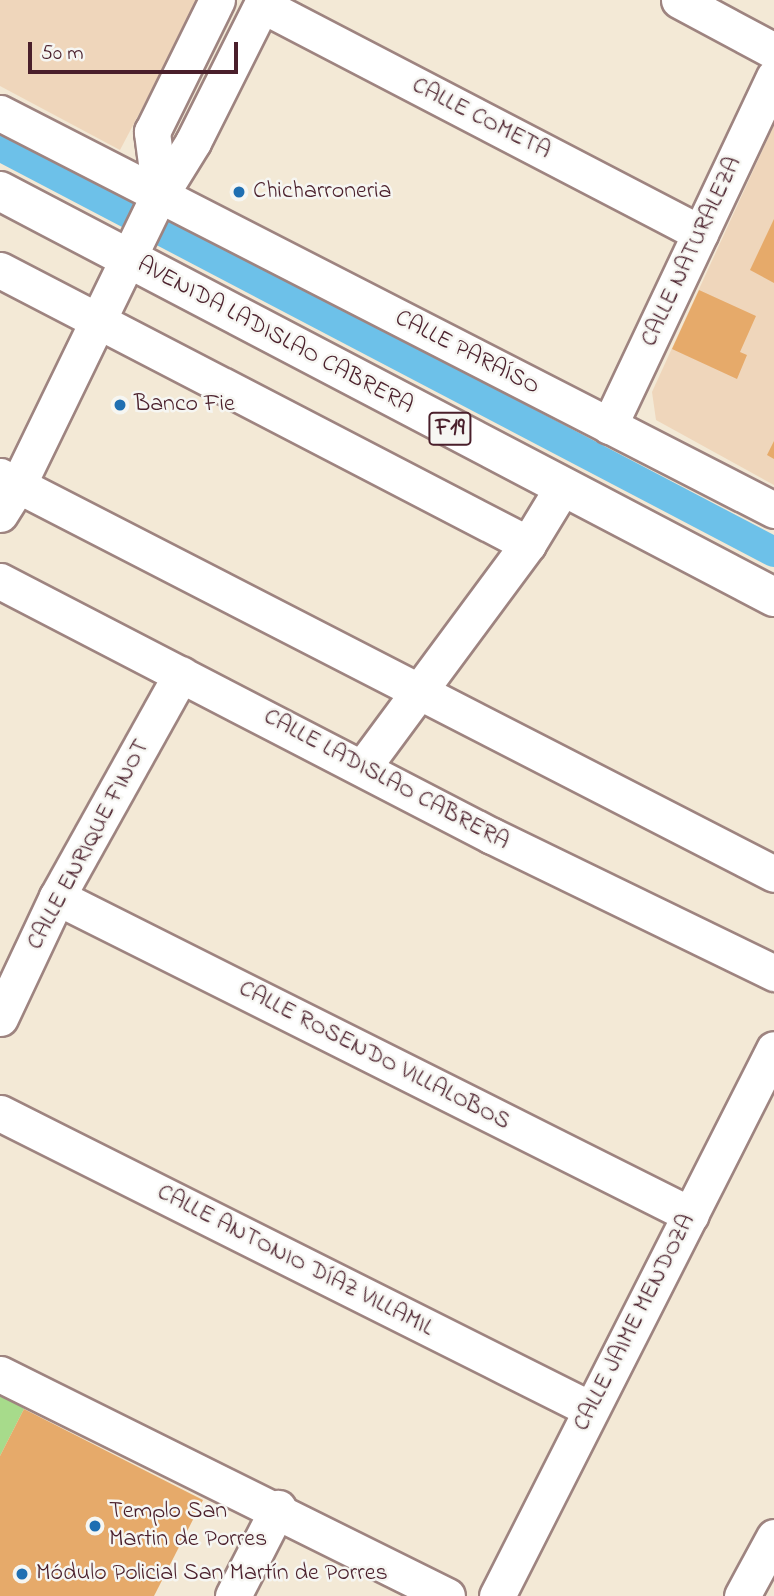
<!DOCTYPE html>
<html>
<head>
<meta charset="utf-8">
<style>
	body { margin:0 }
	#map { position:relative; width:774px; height:1596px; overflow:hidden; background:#f3e9d6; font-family:"Indie Flower",sans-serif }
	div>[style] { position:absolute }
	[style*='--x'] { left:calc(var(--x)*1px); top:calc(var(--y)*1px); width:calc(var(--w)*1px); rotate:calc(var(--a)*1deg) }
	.built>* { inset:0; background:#efd6bb }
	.green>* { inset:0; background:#a7db8b }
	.canal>* { height:30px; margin:-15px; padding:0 15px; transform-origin:15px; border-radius:15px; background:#6dc1e9 }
	.building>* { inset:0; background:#e6aa6a }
	.roads { filter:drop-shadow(2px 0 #9e8480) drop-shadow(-2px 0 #9e8480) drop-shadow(0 2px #9e8480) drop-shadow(0 -2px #9e8480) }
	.minor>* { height:35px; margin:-17.5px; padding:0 17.5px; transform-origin:17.5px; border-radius:17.5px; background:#fff }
	.highway>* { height:38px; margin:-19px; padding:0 19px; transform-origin:19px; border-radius:19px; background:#fff }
	.dots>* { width:19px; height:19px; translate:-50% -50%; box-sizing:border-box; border:4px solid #f6f6f2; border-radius:50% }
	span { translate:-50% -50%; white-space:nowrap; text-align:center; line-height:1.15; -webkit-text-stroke:5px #f6f6f2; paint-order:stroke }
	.shield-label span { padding:2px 5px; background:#f6f6f2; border:2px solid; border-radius:5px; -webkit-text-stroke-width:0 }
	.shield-label { font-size:23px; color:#4a1f2b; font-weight:700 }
	.street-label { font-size:24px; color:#4a1f2b }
	.poi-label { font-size:24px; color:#4a1f2b }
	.left { translate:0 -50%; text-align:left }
	.scale { position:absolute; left:28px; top:42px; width:210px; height:32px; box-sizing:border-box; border:4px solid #4a1f2b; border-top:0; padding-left:9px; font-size:21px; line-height:24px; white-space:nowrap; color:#4a1f2b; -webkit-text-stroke:5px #f6f6f2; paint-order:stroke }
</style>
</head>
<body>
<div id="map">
	<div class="built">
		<div style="clip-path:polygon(0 0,199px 0,120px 150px,0 86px)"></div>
		<div style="clip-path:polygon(774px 125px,774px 485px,656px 420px,652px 392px)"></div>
	</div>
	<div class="green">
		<div style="clip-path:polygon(0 1385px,16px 1394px,24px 1409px,0 1456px)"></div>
	</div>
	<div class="canal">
		<div style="--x:0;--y:146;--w:874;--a:27.68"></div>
	</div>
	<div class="building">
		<div style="clip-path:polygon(774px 219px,774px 283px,750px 270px)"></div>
		<div style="clip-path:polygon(699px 290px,756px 316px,740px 352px,747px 355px,737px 379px,672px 349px)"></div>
		<div style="clip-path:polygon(774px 441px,774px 459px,767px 455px)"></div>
		<div style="clip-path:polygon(24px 1409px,203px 1500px,154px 1596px,0 1596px,0 1456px)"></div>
	</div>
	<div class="roads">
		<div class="minor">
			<div style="--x:679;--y:0;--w:108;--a:28.2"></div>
			<div style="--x:262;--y:5;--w:494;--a:27.5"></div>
			<div style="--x:0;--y:113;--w:870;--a:27.15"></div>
			<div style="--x:160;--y:194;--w:63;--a:-97.4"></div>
			<div style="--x:152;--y:132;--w:147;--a:-63.8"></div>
			<div style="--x:0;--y:270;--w:595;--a:27.43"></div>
			<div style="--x:609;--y:426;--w:386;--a:-64.7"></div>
			<div style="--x:0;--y:476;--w:870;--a:27.21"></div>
			<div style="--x:0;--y:514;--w:34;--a:-58"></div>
			<div style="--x:18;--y:485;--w:311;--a:-64.1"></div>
			<div style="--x:154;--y:205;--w:74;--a:-58.2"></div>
			<div style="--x:193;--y:142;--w:159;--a:-63.4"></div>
			<div style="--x:0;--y:581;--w:554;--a:27.4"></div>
			<div style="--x:492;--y:836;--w:314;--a:25.9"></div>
			<div style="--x:363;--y:767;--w:277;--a:-53.5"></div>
			<div style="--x:528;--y:544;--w:66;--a:-58.7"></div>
			<div style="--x:57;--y:897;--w:709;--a:26.64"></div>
			<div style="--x:0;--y:1018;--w:134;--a:-64.8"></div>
			<div style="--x:57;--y:897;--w:255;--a:-60.9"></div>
			<div style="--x:0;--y:1113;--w:660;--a:26.64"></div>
			<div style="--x:0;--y:1374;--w:499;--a:26.4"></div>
			<div style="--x:233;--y:1596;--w:99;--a:-62.9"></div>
			<div style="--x:497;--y:1596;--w:613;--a:-63.14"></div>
			<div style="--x:742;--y:1596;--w:67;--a:-61.5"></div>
		</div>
		<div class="highway">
			<div style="--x:0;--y:191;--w:874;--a:27.68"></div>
		</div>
	</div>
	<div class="dots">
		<div style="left:239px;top:192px;background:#1f6fb2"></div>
		<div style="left:120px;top:405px;background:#1f6fb2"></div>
		<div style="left:95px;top:1526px;background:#1f6fb2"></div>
		<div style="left:22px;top:1574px;background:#1f6fb2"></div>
	</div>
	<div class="shield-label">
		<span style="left:450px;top:429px">F19</span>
	</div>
	<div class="street-label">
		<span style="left:481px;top:119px;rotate:27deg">CALLE COMETA</span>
		<span style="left:692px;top:252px;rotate:-65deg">CALLE NATURALEZA</span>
		<span style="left:275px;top:336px;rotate:28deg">AVENIDA LADISLAO CABRERA</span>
		<span style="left:467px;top:353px;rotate:27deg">CALLE PARAÍSO</span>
		<span style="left:386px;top:780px;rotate:28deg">CALLE LADISLAO CABRERA</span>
		<span style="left:89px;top:845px;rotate:-62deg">CALLE ENRIQUE FINOT</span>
		<span style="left:374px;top:1056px;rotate:27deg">CALLE ROSENDO VILLALOBOS</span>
		<span style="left:295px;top:1261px;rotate:27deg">CALLE ANTONIO DÍAZ VILLAMIL</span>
		<span style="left:635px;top:1323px;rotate:-63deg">CALLE JAIME MENDOZA</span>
	</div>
	<div class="poi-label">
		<span class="left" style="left:253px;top:192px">Chicharroneria</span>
		<span class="left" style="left:134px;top:405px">Banco Fie</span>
		<span class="left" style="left:109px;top:1526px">Templo San<br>Martin de Porres</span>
		<span class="left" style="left:36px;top:1574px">Módulo Policial San Martín de Porres</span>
	</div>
	<div class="scale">50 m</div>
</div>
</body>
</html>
